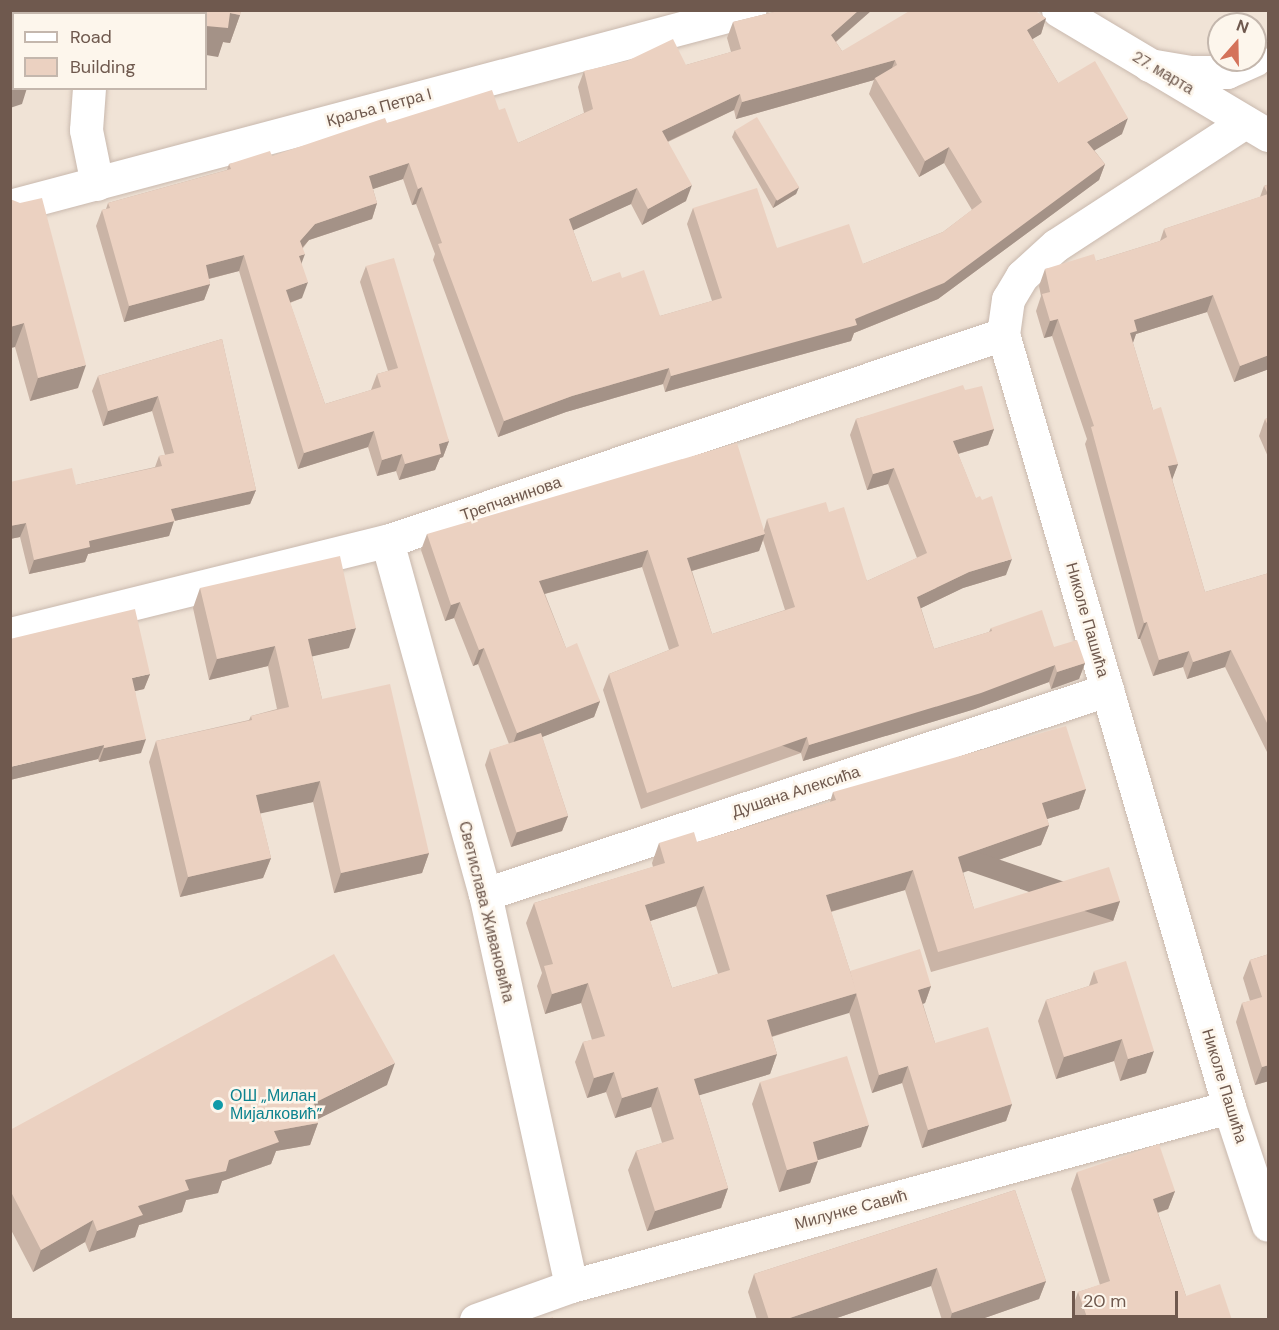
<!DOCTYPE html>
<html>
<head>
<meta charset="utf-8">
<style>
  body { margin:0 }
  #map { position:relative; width:1279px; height:1330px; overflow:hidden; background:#f9f2e6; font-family:"DM Sans",sans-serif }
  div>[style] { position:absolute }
  .residential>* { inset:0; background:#f0e3d6 }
  .roads { filter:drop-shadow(0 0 2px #c9b9ae) drop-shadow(0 0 2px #c9b9ae) }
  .street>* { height:33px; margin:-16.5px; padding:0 16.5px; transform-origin:16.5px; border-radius:16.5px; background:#fff }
  .secondary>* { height:33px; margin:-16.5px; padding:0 16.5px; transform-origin:16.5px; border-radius:16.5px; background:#fff }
  .wall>* { inset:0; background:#cab4a6; transform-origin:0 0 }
  .shaded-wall>* { inset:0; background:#a49287; transform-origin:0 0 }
  .building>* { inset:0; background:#ebd1c1; transform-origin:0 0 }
  .dots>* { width:16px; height:16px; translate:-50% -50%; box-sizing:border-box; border:3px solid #fdf6ec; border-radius:50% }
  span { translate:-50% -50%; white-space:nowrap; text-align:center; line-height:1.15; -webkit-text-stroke:5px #fdf6ec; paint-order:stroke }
  .street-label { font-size:16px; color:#6f594e }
  .culture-label { font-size:16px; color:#0d838f }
  .left { translate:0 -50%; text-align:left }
  .frame { position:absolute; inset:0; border:12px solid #6f594e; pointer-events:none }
  .legend { position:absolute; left:12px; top:12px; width:195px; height:78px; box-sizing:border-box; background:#fdf6ec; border:2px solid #c4b7ad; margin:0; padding:8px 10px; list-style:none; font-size:18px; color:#6f594e }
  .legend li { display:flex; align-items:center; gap:12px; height:30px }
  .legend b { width:30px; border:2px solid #c4b7ad }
  .north { position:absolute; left:1207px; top:12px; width:60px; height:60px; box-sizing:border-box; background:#fdf6ec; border:2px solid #c4b7ad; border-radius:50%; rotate:20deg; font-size:16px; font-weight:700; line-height:24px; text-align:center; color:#6f594e }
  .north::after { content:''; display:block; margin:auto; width:21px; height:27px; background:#d4735a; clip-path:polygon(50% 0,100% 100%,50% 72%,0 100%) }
  .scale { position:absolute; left:1072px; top:1291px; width:106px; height:27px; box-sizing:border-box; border:3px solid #6f594e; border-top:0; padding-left:8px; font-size:18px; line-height:21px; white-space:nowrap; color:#6f594e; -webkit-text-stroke:4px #fdf6ec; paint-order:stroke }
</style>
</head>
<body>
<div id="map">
  <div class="residential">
    <div style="clip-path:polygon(evenodd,11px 11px,1268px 11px,1268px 1319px,11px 1319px,11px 11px,14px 14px,206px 14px,206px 88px,14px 88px,14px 14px,11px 11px,1219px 24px,1255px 24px,1255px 60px,1219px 60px,1219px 24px)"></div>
  </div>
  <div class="roads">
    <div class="street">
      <div style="left:1058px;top:10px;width:244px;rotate:30.8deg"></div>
      <div style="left:94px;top:14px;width:4px;rotate:-90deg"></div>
      <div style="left:89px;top:88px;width:42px;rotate:94.1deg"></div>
      <div style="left:86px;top:130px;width:55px;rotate:78.5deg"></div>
      <div style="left:1245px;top:122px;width:225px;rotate:146.9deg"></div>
      <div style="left:1056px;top:245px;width:46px;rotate:137.6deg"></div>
      <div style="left:1022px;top:276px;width:27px;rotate:121deg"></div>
      <div style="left:1008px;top:299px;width:35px;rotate:98deg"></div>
      <div style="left:1003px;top:334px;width:805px;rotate:73.7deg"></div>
      <div style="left:1229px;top:1107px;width:124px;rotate:71.7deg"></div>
      <div style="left:10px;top:206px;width:765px;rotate:-14.85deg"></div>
      <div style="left:387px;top:541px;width:366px;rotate:74.5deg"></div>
      <div style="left:485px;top:894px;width:401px;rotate:77.6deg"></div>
      <div style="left:10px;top:634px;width:388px;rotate:-13.9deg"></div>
      <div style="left:387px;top:541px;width:650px;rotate:-18.57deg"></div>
      <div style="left:485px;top:894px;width:655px;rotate:-18.16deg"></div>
      <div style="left:476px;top:1320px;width:101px;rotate:-19.7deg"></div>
      <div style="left:571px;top:1286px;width:682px;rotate:-15.22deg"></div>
    </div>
    <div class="secondary">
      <div style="left:1149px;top:65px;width:42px;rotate:9.7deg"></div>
      <div style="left:1190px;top:72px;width:37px"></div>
      <div style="left:1227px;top:72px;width:30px;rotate:-24deg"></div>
    </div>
  </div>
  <div class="wall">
    <div style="left:47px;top:10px;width:34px;height:4px"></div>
    <div style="clip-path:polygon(137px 10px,241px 10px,240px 15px,230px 43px,223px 42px,218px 57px,206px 14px,137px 14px)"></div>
    <div style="clip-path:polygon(evenodd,782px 10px,872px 10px,836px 42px,842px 51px,1046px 18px,1041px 34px,1032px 39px,1058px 83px,1122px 134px,1094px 150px,1105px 164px,1099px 180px,938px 299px,854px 333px,851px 341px,665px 392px,663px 384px,566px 412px,498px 437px,433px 260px,435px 254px,416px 204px,412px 205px,403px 179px,373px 189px,377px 203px,372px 219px,309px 240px,303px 248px,301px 264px,302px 298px,290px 303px,325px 404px,371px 390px,377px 374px,388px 371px,360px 282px,366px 266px,449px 441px,443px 457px,440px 458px,435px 470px,399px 480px,396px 471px,377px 476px,368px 447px,298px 469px,239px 271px,209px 279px,210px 284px,204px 300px,124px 322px,96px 226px,102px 210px,106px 209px,108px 203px,227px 170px,229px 164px,272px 156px,387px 123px,499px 110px,518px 143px,584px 113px,578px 87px,584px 71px,686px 65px,731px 52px,727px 38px,733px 22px,782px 10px,874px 80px,869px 94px,919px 177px,944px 163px,972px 210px,943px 232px,863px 264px,777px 248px,693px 208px,687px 224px,712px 301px,660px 316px,622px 278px,592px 282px,573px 230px,631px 204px,642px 225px,686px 201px,668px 142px,734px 110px,736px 119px,874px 80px)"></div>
    <div style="clip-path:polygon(735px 130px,799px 187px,796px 194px,773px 208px,732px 137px)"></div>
    <div style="clip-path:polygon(1269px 184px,1269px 369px,1234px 382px,1207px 312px,1136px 334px,1133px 343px,1153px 410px,1178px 464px,1172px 479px,1205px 592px,1269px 573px,1269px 756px,1225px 667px,1187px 679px,1183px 667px,1153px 676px,1140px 639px,1138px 639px,1085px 444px,1087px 439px,1052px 336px,1044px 338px,1036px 311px,1041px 296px,1039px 286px,1045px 269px,1096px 261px,1160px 241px,1164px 229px,1260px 197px,1264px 186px)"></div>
    <div style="clip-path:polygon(10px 199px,78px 388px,30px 401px,15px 347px,10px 348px)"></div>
    <div style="clip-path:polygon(222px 339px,256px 490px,250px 504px,174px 521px,169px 536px,88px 554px,85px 562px,29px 574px,20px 537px,10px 539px,10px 482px,76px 485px,155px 467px,159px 456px,165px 455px,152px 411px,103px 426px,92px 391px,98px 376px)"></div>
    <div style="clip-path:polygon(evenodd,965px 390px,994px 429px,988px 445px,958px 454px,1006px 575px,963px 588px,921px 608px,934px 649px,989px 632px,991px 628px,1054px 647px,1085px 663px,1079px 679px,1051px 689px,1049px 682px,975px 709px,803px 761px,801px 753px,641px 809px,603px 690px,609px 674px,669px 650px,642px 567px,545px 594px,566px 648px,600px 701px,594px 717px,542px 737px,568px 816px,562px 831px,511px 847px,485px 765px,490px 750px,509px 744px,478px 664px,473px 666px,454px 618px,445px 621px,421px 550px,427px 534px,764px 530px,767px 519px,829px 512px,867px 581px,917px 558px,888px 484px,867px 490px,850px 435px,856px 419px,965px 390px,763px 540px,785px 610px,712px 634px,692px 571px,759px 551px,763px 540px)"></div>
    <div style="clip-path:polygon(1269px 418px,1269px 459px,1259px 436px,1265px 419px)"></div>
    <div style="clip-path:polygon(200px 588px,349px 648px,312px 656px,322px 699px,429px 853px,422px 873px,334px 893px,313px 802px,260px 813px,271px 858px,263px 878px,180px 897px,149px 762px,156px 741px,249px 720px,251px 716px,277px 709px,268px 666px,209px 680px,193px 608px)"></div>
    <div style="clip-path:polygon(150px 674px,144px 689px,135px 691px,141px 753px,99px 762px,98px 759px,10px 780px)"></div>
    <div style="clip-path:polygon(evenodd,1086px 789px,1079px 809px,1047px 819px,1049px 825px,1041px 845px,963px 872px,974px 909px,1120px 901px,1113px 921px,931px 972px,905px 890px,831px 912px,850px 971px,931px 986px,925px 1003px,923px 1004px,935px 1043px,1012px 1104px,1006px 1121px,922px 1148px,902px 1083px,872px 1093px,849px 1012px,772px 1037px,777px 1054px,770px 1074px,699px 1095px,728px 1188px,721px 1208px,647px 1231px,628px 1170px,636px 1151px,662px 1143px,651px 1107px,615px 1118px,606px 1092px,587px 1098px,575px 1062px,583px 1042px,592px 1040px,581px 1003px,545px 1014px,537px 986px,542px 973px,526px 923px,534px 903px,653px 867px,652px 863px,659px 843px,697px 842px,830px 802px,833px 792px,1086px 789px,696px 906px,718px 974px,672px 988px,650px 921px,696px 906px)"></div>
    <div style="clip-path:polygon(1269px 954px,1269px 1081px,1255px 1085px,1236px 1022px,1242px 1003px,1250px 1001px,1243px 978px,1250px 960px)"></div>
    <div style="clip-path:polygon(1094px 971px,1146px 1073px,1120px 1081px,1114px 1061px,1056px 1079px,1038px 1021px,1046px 1000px,1089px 986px)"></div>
    <div style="clip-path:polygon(760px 1082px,861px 1147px,818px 1160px,810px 1183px,779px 1192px,752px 1104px)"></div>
    <div style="clip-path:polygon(387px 1085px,317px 1119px,318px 1123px,310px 1145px,276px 1151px,271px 1164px,222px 1181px,218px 1193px,186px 1200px,182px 1212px,139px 1225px,135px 1237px,89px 1252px,85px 1242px,33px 1272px,10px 1228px,10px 1130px)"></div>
    <div style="clip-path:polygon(1077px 1172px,1175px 1191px,1168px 1209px,1158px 1213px,1186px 1296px,1232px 1320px,1076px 1320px,1072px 1309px,1078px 1292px,1100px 1285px,1071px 1189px)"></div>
    <div style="clip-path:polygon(1015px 1190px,1046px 1281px,1039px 1299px,979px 1320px,942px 1320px,931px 1286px,831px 1320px,757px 1320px,748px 1292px,754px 1274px)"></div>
  </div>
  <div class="shaded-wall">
    <div style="clip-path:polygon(12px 10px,34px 10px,22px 14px,14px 14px,14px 16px,10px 17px)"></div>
    <div style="clip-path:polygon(71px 10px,81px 10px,80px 14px,60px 14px)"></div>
    <div style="clip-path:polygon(859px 10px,872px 10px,825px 51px,831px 35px)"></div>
    <div style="clip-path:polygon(230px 13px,240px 15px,230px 43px,223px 42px,218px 57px,206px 55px,206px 26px)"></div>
    <div style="clip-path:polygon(1046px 18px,1041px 34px,1021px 46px,1027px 30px)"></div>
    <div style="clip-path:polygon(895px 60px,889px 76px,875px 78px,874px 80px,736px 119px,742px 102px)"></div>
    <div style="clip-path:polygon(14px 86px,14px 88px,27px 88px,22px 104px,10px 108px,10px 87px)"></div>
    <div style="clip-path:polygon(740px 94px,734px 110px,656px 147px,662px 131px)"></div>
    <div style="clip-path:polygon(1128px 118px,1122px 134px,1082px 158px,1087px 142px)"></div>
    <div style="clip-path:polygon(949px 147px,944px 163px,919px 177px,925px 161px)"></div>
    <div style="clip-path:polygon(409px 163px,403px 179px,364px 192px,369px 176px)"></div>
    <div style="clip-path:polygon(1105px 164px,1099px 180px,938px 299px,854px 333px,851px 341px,665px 392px,671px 376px,855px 319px)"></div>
    <div style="clip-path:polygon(692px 185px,686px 201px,642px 225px,648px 209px)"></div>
    <div style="clip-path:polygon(422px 187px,416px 204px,412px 205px,418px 189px)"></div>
    <div style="clip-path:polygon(799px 187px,796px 194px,773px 208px,776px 200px)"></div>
    <div style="clip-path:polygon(637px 188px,631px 204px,563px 235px,569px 219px)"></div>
    <div style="clip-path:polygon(377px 203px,372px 219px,309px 240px,294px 257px,300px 241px,315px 224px)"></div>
    <div style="clip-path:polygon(305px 254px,299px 270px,299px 256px)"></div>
    <div style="clip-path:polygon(244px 255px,239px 271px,200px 281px,206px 265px)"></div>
    <div style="clip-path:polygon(308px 282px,302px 298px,280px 306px,286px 290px)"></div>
    <div style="clip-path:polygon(210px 284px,204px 300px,124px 322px,129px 306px)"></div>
    <div style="clip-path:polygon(1213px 295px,1207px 312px,1136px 334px,1131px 348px,1124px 350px,1134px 320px)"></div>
    <div style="clip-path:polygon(1058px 319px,1052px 336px,1044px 338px,1050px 321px)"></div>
    <div style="clip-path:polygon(24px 323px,15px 347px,10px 348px,10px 327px)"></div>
    <div style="clip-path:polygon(1269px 355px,1269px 369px,1234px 382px,1240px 366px)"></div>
    <div style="clip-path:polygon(86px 365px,78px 388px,30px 401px,38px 378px)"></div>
    <div style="clip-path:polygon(669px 368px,663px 384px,566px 412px,498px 437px,504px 421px,572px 396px)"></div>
    <div style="clip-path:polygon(158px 396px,152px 411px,103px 426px,108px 411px)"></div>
    <div style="clip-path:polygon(994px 429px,988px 445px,947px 457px,953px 441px)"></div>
    <div style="clip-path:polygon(374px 431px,368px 447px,298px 469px,304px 453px)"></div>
    <div style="clip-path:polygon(449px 441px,443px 457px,440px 458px,435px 470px,399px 480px,405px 464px,439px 444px)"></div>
    <div style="clip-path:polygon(402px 454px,396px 471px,377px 476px,382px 460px)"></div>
    <div style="clip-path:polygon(1178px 464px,1172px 480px,1168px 466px)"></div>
    <div style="clip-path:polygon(894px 468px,888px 484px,867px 490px,873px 474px)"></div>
    <div style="clip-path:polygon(256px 490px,250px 504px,174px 521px,169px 536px,88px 554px,85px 562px,29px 574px,34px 560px,89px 541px,171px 509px)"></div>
    <div style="clip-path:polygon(26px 523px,20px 537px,10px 539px,10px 526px)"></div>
    <div style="clip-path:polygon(765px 534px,759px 551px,681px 574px,687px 558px)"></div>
    <div style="clip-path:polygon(648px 550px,642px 567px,533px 597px,539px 581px)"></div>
    <div style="clip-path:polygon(1012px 559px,1006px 575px,963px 588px,911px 613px,917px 597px,969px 572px)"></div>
    <div style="clip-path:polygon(460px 602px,454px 618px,445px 621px,451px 605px)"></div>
    <div style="clip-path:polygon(1147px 622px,1140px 639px,1138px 639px,1144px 623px)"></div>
    <div style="clip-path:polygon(356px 628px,349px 648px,301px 659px,308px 639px)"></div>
    <div style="clip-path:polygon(275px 646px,268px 666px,209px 680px,217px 659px)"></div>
    <div style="clip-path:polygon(484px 648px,478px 664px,473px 666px,479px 650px)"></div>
    <div style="clip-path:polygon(1231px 650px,1225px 667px,1187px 679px,1193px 662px)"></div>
    <div style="clip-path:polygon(1189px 651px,1183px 667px,1153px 676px,1159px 660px)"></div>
    <div style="clip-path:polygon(1085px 663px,1079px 679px,1051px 689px,1057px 672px)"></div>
    <div style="clip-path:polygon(1055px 665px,1049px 682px,975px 709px,803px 761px,809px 745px)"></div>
    <div style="clip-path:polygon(150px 674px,144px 689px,127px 693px,132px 678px)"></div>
    <div style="clip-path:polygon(600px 701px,594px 717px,511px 749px,517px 733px)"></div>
    <div style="left:807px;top:737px;width:17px;height:170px;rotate:111deg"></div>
    <div style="clip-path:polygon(146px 739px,141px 753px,99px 762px,104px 748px)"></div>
    <div style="clip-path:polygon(104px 745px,98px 759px,10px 780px,10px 767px)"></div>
    <div style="clip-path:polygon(320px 781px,313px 802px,249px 816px,256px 795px)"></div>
    <div style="clip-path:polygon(1086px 789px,1079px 809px,1034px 823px,1042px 803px)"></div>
    <div style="clip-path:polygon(568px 816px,562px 831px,511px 847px,517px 832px)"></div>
    <div style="clip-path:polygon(1049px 825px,1041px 845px,951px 877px,958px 857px)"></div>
    <div style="clip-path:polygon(429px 853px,422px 873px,334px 893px,341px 873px)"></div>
    <div style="clip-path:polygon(271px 858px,263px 878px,180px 897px,188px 877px)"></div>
    <div style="clip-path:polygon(913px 870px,905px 890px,819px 915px,826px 895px)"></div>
    <div style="clip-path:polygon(704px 886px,696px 906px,638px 925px,645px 905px)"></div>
    <div style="left:1120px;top:901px;width:21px;height:189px;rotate:109deg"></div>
    <div style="clip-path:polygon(588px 983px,581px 1003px,545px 1014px,552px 994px)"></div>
    <div style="clip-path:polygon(931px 986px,925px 1003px,912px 1007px,918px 990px)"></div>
    <div style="clip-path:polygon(857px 993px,849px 1013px,760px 1040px,767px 1020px)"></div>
    <div style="clip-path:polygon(1122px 1039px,1114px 1061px,1056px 1079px,1064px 1057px)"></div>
    <div style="clip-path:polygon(1154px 1051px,1146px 1073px,1120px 1081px,1128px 1059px)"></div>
    <div style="clip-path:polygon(777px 1054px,770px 1074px,687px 1099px,694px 1079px)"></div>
    <div style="clip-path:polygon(395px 1063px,387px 1085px,306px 1125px,314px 1103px)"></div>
    <div style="clip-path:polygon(1269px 1065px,1269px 1081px,1255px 1085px,1262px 1067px)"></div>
    <div style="clip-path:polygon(908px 1066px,902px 1083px,872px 1093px,879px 1075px)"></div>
    <div style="clip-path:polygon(614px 1072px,606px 1092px,587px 1098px,594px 1078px)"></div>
    <div style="clip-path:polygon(658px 1087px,651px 1107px,615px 1118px,622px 1098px)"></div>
    <div style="clip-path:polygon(1012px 1104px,1006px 1121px,922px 1148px,928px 1130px)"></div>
    <div style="clip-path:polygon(318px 1123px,310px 1145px,276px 1151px,271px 1164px,222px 1181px,218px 1193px,186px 1200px,182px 1212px,139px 1225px,135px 1237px,89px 1252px,97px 1231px,138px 1206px,185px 1180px,229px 1160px,274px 1131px)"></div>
    <div style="clip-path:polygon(869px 1125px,861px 1147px,805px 1164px,813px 1142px)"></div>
    <div style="clip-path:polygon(818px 1161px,810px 1183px,779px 1192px,787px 1170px)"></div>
    <div style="clip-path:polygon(728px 1188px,721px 1208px,647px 1231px,655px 1211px)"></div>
    <div style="clip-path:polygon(1175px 1191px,1168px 1209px,1147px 1216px,1153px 1199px)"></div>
    <div style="clip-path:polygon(93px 1220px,85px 1242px,33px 1272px,41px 1250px)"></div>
    <div style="clip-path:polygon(937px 1268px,931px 1286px,831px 1320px,784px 1320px)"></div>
    <div style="clip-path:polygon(1046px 1281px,1039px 1299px,979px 1320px,950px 1320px,952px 1313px)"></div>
  </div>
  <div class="building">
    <div style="clip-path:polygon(56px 10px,71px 10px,60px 14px,56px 14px)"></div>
    <div style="clip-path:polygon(145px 10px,241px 10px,240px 15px,230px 13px,228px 28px,206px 26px,206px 14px,144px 14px)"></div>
    <div style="clip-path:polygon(evenodd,782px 10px,859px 10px,831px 35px,842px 51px,911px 10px,1034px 10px,1046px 18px,1027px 30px,1058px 83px,1095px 61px,1128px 118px,1087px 142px,1105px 164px,944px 283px,855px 319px,857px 325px,671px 376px,669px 368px,572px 396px,504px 421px,438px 244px,442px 243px,422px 187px,418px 189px,409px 163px,369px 176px,377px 203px,315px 224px,300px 241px,305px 254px,299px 256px,308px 282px,286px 290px,325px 404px,381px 387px,377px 374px,398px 368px,366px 266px,394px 258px,449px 441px,439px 444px,441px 454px,405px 464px,402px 454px,382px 460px,374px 431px,304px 453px,244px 255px,206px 265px,210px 284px,129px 306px,102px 210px,110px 208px,108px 203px,231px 169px,229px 164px,270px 151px,272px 156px,385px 118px,387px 123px,492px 90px,499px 110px,505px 108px,518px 143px,593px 109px,584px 71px,627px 61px,673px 39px,686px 65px,741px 49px,733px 22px,782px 10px,895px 60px,897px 65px,875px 78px,925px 161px,949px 147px,982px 202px,943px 232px,863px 264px,849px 224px,777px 248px,757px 188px,693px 208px,722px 298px,660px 316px,644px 270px,622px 278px,620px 272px,592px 282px,569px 219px,637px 188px,648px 209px,692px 185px,662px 131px,740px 94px,742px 102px,895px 60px)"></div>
    <div style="clip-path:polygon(10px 26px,11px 26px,14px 33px,14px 86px,10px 87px)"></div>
    <div style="left:757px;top:117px;width:82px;height:26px;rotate:59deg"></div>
    <div style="clip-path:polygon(1269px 184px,1269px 355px,1240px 366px,1213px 295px,1134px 320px,1137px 331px,1130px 333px,1153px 410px,1161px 407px,1178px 464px,1168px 466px,1205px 592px,1269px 573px,1269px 727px,1231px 650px,1193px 662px,1189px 651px,1159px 660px,1147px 622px,1144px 623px,1091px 427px,1094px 426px,1058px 319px,1050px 321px,1042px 294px,1050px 292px,1045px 269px,1094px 254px,1096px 261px,1160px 241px,1167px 237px,1164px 229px,1268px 194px,1264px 186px)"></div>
    <div style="clip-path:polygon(42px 198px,86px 365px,38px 378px,24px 323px,10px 327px,10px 199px,20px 203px)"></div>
    <div style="clip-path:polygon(222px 339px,256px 490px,171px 509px,175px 521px,89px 541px,90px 547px,34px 560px,26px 523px,10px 526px,10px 482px,72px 468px,76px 485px,162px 466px,159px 456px,174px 453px,158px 396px,108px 411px,98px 376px)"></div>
    <div style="clip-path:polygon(963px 385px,965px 390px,982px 386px,994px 429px,953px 441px,976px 498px,980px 496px,982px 500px,992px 496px,1012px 559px,969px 572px,917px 597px,934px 649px,992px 631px,991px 628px,1042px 610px,1054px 647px,1077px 640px,1085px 663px,1057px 672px,1055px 665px,981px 693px,809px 745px,807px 737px,647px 793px,609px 674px,679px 646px,648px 550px,539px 581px,566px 648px,577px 643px,600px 701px,517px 733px,484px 648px,479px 650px,460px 602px,451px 605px,427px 534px,737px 443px,765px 534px,687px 558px,712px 634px,795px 607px,767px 519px,826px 502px,829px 512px,844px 507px,867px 581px,927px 553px,894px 468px,873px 474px,856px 419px)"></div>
    <div style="clip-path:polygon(1269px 418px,1269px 428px,1265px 419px)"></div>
    <div style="clip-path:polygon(340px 556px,356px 628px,308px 639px,322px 699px,390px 684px,429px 853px,341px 873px,320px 781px,256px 795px,271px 858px,188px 877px,156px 741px,252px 720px,251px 716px,289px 707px,275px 646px,217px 659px,200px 588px)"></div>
    <div style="clip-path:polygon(135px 609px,150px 674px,132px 678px,146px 739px,104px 748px,104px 745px,10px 767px,10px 639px)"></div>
    <div style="clip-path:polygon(evenodd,1066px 726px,1086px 789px,1042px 803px,1049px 825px,958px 857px,974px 909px,1109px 867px,1120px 901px,938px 952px,913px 870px,826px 895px,857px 993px,767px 1020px,777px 1054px,694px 1079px,728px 1188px,655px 1211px,636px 1151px,674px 1139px,658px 1087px,622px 1098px,614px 1072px,594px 1078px,583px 1042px,605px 1036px,588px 983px,552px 994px,544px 966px,553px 964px,534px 903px,665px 863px,659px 843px,694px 832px,697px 842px,836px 800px,833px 792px,1066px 726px,704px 886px,730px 970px,672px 988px,645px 905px,704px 886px)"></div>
    <div style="left:541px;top:733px;width:87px;height:54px;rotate:72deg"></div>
    <div style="clip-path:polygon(920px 949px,931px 986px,918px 990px,935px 1043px,988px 1027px,1012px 1104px,928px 1130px,908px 1066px,879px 1075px,850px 971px)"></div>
    <div style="clip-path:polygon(334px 954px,395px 1063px,314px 1103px,318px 1123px,274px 1131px,279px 1142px,229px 1160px,226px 1171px,185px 1180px,189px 1190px,138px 1206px,143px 1215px,97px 1231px,93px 1220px,41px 1250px,10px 1190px,10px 1130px)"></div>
    <div style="clip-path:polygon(1269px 954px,1269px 1065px,1262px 1067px,1242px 1003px,1262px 997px,1250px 960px)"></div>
    <div style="clip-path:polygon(1126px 961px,1154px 1051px,1128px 1059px,1122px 1039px,1064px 1057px,1046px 1000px,1098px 983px,1094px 971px)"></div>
    <div style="clip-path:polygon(847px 1056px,869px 1125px,813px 1142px,818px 1161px,787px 1170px,760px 1082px)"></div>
    <div style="clip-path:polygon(1159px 1144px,1175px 1191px,1153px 1199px,1186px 1296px,1220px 1284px,1232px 1320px,1088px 1320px,1078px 1292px,1110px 1281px,1077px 1172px)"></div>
    <div style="clip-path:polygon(1015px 1190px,1046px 1281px,952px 1313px,937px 1268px,784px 1320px,769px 1320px,754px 1274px)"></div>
    <div style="clip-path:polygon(553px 1317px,553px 1320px,544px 1320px)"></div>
  </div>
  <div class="dots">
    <div style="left:218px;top:1105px;background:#0f9aa8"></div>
  </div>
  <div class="street-label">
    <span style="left:1163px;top:73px;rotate:31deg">27. марта</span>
    <span style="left:379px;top:108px;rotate:-15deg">Краља Петра I</span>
    <span style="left:511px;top:499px;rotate:-19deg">Трепчанинова</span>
    <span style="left:1087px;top:620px;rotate:74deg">Николе Пашића</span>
    <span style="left:796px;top:792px;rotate:-18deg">Душана Алексића</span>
    <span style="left:486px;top:912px;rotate:76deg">Светислава Живановића</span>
    <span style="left:1224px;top:1086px;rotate:73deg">Николе Пашића</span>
    <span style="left:851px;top:1210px;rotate:-15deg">Милунке Савић</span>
  </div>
  <div class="culture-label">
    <span class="left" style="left:230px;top:1105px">ОШ „Милан<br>Мијалковић”</span>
  </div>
  <div class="frame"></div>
  <ul class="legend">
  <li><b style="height:8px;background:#fff"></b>Road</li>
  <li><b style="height:16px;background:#ebd1c1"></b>Building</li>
  </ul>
  <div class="north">N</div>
  <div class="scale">20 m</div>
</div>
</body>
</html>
